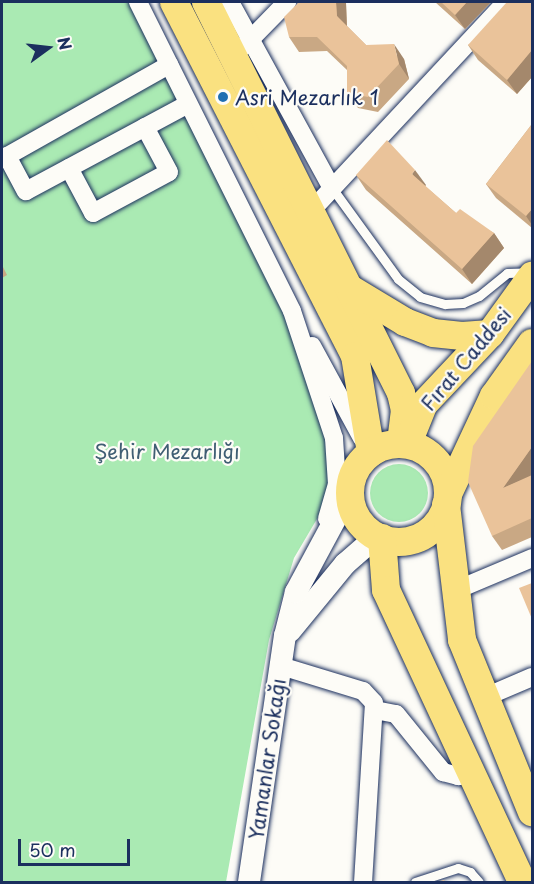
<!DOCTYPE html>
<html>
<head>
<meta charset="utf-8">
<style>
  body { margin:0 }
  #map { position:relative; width:534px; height:884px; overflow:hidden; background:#fdfcf7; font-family:"Playpen Sans",sans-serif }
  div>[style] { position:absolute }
  .green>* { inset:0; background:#aaeab3 }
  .round { border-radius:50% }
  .roads { filter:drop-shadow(0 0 2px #1b2f5e) drop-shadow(0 0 2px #1b2f5e) }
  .service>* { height:9px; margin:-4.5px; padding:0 4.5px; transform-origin:4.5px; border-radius:4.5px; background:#fdfcf7 }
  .minor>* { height:18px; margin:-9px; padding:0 9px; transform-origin:9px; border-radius:9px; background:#fdfcf7 }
  .tertiary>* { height:22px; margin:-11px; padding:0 11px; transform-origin:11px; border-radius:11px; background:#fdfcf7 }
  .primary>* { height:28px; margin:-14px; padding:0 14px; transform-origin:14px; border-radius:14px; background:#fae180 }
  .primary>.ring { margin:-14px; padding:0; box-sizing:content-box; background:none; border:28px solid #fae180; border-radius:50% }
  .wall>* { inset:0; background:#c9a884 }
  .shaded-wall>* { inset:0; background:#a4886c }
  .building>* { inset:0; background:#eac39a }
  .dots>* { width:16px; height:16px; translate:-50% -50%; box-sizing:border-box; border:3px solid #fdfcf7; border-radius:50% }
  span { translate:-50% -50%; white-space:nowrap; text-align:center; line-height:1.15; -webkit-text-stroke:4.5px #fdfcf7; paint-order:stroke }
  .poi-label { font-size:20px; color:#1b2f5e }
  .left { translate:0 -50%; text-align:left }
  .street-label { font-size:20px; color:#1b2f5e }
  .park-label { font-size:20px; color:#3f5e73 }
  .frame { position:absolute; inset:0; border:3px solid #1b2f5e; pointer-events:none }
  .north { position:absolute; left:18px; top:18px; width:60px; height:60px; -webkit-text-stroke:4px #fdfcf7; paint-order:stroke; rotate:75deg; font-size:16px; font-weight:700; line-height:24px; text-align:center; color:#1b2f5e }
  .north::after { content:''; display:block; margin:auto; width:21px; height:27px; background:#1b2f5e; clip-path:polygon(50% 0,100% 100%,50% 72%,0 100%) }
  .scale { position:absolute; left:18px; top:839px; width:112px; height:27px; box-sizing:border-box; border:3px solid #1b2f5e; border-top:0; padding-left:8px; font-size:18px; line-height:21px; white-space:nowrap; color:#1b2f5e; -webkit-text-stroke:4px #fdfcf7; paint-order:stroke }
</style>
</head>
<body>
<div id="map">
  <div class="green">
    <div style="clip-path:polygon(2px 2px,137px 2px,237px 206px,337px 437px,324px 507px,294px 558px,269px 640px,226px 882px,2px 882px)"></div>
    <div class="round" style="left:370px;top:464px;width:58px;height:58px"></div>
  </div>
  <div class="roads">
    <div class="service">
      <div style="left:332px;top:188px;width:112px;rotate:54deg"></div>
      <div style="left:398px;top:279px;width:28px;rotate:39deg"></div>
      <div style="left:420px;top:297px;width:26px;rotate:16deg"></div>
      <div style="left:445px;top:304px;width:18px;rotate:-3deg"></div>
      <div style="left:463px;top:303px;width:17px;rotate:-24deg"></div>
      <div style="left:479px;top:296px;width:36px;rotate:-39deg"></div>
      <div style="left:507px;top:273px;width:23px;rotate:-2deg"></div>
      <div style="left:415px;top:882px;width:45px;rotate:-18deg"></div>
      <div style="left:458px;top:868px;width:13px;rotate:18deg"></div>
      <div style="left:470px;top:872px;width:13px;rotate:48deg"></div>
    </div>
    <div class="minor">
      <div style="left:138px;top:2px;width:345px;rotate:63.5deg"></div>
      <div style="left:292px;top:311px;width:134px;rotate:71.7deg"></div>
      <div style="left:334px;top:438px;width:46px;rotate:86.3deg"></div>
      <div style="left:337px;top:484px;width:36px;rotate:106deg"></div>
      <div style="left:230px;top:2px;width:212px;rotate:61.3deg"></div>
      <div style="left:244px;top:46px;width:62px;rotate:-45.7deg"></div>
      <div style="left:7px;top:156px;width:40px;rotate:62deg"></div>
      <div style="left:26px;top:191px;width:184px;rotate:-28.2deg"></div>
      <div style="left:2px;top:159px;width:192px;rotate:-29.4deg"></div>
      <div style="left:69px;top:168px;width:51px;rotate:61.9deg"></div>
      <div style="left:93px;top:213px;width:86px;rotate:-28.3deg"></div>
      <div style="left:169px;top:172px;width:51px;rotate:-118.1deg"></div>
      <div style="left:311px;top:211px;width:286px;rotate:-47deg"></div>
      <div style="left:312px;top:346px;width:105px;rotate:61.5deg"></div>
      <div style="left:454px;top:591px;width:85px;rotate:-22.9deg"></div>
      <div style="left:281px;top:666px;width:86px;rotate:17deg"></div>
      <div style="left:363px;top:691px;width:16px;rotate:47deg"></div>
      <div style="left:374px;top:703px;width:179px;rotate:93.5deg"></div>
      <div style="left:483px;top:698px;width:53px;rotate:-23.2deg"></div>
      <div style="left:375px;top:710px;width:21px;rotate:11deg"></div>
      <div style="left:396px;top:714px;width:75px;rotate:51deg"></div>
      <div style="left:443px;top:772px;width:16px;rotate:15deg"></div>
      <div style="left:458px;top:776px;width:13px;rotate:-13deg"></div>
    </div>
    <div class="tertiary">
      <div style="left:290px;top:631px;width:87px;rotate:-50.6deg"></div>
      <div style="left:345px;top:564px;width:43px;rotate:-41.2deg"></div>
      <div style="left:249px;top:882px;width:249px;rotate:-81.7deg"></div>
      <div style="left:285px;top:636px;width:45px;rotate:-76deg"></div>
      <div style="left:296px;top:592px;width:116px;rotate:-61.7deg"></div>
    </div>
    <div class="primary">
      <div style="left:174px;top:2px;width:398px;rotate:62.9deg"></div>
      <div style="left:355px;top:356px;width:98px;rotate:80.6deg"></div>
      <div style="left:206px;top:2px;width:437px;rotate:63.5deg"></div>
      <div style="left:401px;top:393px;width:17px;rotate:77deg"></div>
      <div style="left:405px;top:410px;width:34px;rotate:97deg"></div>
      <div style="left:352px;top:290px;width:62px;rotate:31.1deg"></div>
      <div style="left:405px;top:322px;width:30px;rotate:21deg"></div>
      <div style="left:433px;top:333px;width:29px;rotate:6deg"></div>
      <div style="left:462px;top:336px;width:28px;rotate:-4deg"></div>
      <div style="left:410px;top:438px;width:35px;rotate:-68deg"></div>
      <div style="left:423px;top:405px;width:98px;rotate:-46.7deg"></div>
      <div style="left:490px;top:334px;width:72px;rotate:-54.1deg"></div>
      <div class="ring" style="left:350px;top:444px;width:70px;height:70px"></div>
      <div style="left:448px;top:494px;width:108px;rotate:-64.9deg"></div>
      <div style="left:494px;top:396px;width:65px;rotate:-54.4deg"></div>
      <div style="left:446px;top:505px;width:136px;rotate:83.2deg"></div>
      <div style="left:462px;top:640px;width:186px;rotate:67.9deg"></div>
      <div style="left:382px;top:538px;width:52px;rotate:85.6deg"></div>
      <div style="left:386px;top:590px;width:322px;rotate:65deg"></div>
    </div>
  </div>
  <div class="wall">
    <div style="clip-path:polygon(299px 2px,345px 2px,346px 3px,347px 26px,366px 45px,404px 59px,409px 79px,378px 112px,358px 108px,347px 93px,347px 70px,327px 51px,299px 52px,289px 37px)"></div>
    <div style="clip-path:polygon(435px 2px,491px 2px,465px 29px)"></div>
    <div style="clip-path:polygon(532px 2px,532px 77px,517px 94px,478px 60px,468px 45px)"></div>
    <div style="clip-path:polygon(532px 124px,532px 228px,496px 198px,486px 184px)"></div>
    <div style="clip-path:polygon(356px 175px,426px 185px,425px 186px,456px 213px,494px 233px,504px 248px,472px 284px,366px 190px)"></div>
    <div style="clip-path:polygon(2px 265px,7px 275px,2px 278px)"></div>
    <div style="clip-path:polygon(532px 361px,532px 537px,502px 550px,492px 536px)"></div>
  </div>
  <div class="shaded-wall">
    <div style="clip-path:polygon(336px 2px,345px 2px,346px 3px,347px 31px,337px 16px)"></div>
    <div style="clip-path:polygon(467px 2px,491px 2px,465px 29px,455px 15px)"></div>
    <div style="clip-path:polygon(394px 44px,404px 59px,409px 79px,399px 64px)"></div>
    <div style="clip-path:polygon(532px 50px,532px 77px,517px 94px,507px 80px)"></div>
    <div style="clip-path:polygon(415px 170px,426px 185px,422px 189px,412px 174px)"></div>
    <div style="clip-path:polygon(532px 209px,532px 225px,526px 216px)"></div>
    <div style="clip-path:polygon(494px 233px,504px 248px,472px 284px,462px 269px)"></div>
    <div style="clip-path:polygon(532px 447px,532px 476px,503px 488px)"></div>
  </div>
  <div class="building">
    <div style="clip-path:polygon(299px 2px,336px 2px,337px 16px,366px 45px,394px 44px,399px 64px,368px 97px,347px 93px,347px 66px,317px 37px,289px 37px,284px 17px)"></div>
    <div style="clip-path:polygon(441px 2px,467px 2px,455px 15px)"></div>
    <div style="clip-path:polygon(507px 2px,532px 2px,532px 50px,507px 80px,468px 45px)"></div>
    <div style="clip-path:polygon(532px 124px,532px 209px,526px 216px,486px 184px)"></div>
    <div style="clip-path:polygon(387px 140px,415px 170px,412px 174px,456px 213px,460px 209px,494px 233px,462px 269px,356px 175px)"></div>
    <div style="clip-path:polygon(532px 361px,532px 447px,503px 488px,532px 475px,532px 518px,492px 536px,468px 482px,473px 446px)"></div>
    <div style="clip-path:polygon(532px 583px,532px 619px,519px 588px)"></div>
    <div style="clip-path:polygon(444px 880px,446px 882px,436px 882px)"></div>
  </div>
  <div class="dots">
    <div style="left:223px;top:97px;background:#1f6fb2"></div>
  </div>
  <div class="poi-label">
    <span class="left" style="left:235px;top:97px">Asri Mezarlık 1</span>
  </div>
  <div class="street-label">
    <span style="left:466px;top:359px;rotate:-50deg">Fırat Caddesi</span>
    <span style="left:267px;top:759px;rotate:-82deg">Yamanlar Sokağı</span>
  </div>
  <div class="park-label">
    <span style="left:167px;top:451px">Şehir Mezarlığı</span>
  </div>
  <div class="frame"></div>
  <div class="north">N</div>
  <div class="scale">50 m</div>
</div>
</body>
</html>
